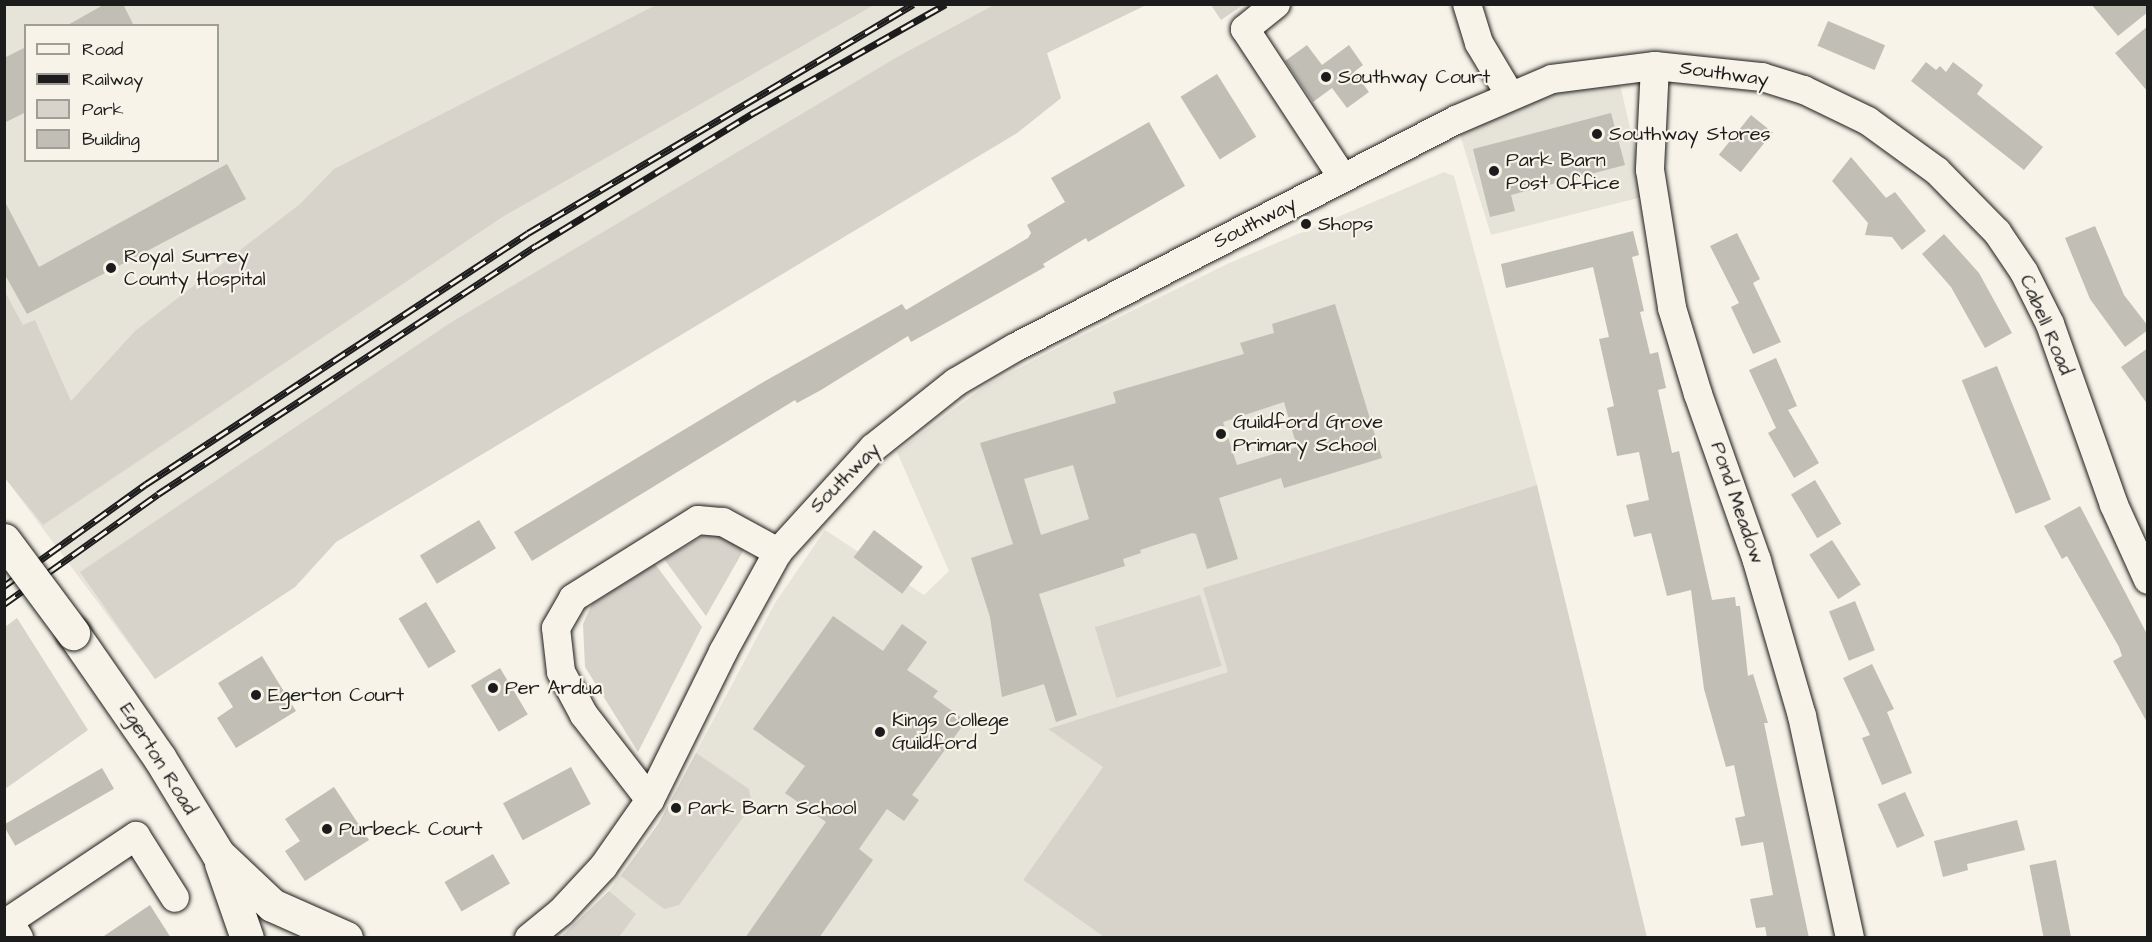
<!DOCTYPE html>
<html>
<head>
<meta charset="utf-8">
<style>
  body { margin:0 }
  #map { position:relative; width:2152px; height:942px; overflow:hidden; background:#f7f3e8; font-family:"Architects Daughter",sans-serif }
  div>[style] { position:absolute }
  .built>* { inset:0; background:#e6e3d9 }
  .green>* { inset:0; background:#d7d3cb; transform-origin:0 0 }
  .building>* { inset:0; background:#c0beb5; transform-origin:0 0 }
  .roads { filter:drop-shadow(0 0 2px #1c1c1c) drop-shadow(0 0 2px #1c1c1c) }
  .minor>* { height:28px; margin:-14px; padding:0 14px; transform-origin:14px; border-radius:14px; background:#f7f3e8 }
  .tertiary>* { height:33px; margin:-16.5px; padding:0 16.5px; transform-origin:16.5px; border-radius:16.5px; background:#f7f3e8 }
  .rail>* { height:7px; margin-top:-3.5px; transform-origin:0; background:repeating-linear-gradient(90deg,#f7f3e8 0 14px,#1c1c1c 0 28px); box-sizing:border-box; border-block:2px solid #1c1c1c }
  .bridges { filter:drop-shadow(0 0 2px #1c1c1c) drop-shadow(0 0 2px #1c1c1c) }
  .tertiary-bridge>* { height:33px; margin:-16.5px; padding:0 16.5px; transform-origin:16.5px; border-radius:16.5px; background:#f7f3e8 }
  .dots>* { width:16px; height:16px; translate:-50% -50%; box-sizing:border-box; border:3px solid #f7f3e8; border-radius:50% }
  span { translate:-50% -50%; white-space:nowrap; text-align:center; line-height:1.15; -webkit-text-stroke:4.5px #f7f3e8; paint-order:stroke }
  .street-label { font-size:20px; color:#1c1c1c }
  .poi-label { font-size:20px; color:#1c1c1c }
  .left { translate:0 -50%; text-align:left }
  .frame { position:absolute; inset:0; border:6px solid #1c1c1c; pointer-events:none }
  .legend { position:absolute; left:24px; top:24px; width:195px; height:138px; box-sizing:border-box; background:#f7f3e8; border:2px solid #9f9d96; margin:0; padding:8px 10px; list-style:none; font-size:18px; color:#1c1c1c }
  .legend li { display:flex; align-items:center; gap:12px; height:30px }
  .legend b { width:30px; border:2px solid #9f9d96 }
</style>
</head>
<body>
<div id="map">
  <div class="built">
    <div style="clip-path:polygon(evenodd,5px 5px,1146px 5px,1047px 53px,1061px 98px,1017px 133px,336px 542px,295px 587px,155px 679px,5px 478px,5px 5px,26px 26px,218px 26px,218px 160px,26px 160px,26px 26px)"></div>
    <div style="clip-path:polygon(1618px 76px,1646px 196px,1491px 235px,1460px 135px,1549px 88px)"></div>
    <div style="clip-path:polygon(1444px 172px,1454px 176px,1537px 485px,1204px 588px,1229px 672px,1049px 729px,1103px 767px,1023px 880px,1104px 937px,561px 938px,609px 891px,659px 823px,775px 603px,825px 530px,924px 595px,949px 571px,897px 452px,985px 386px,1071px 341px,1227px 264px)"></div>
  </div>
  <div class="green">
    <div style="clip-path:polygon(656px 5px,874px 5px,504px 216px,43px 525px,5px 478px,5px 292px,23px 325px,35px 320px,71px 401px,135px 331px,300px 204px,334px 169px)"></div>
    <div style="clip-path:polygon(994px 5px,1146px 5px,1047px 53px,1061px 98px,1017px 133px,336px 542px,295px 587px,155px 679px,80px 572px,450px 323px,899px 56px)"></div>
    <div style="clip-path:polygon(1211px 5px,1243px 5px,1221px 20px)"></div>
    <div style="clip-path:polygon(1537px 485px,1647px 937px,1104px 937px,1023px 880px,1103px 767px,1048px 729px,1228px 672px,1203px 588px)"></div>
    <div style="clip-path:polygon(721px 533px,746px 546px,706px 616px,664px 559px,705px 535px)"></div>
    <div style="clip-path:polygon(655px 564px,702px 627px,638px 752px,585px 667px,583px 624px,592px 604px)"></div>
    <div style="left:1200px;top:595px;width:74px;height:110px;rotate:73deg"></div>
    <div style="clip-path:polygon(17px 618px,88px 730px,5px 789px,5px 627px)"></div>
    <div style="clip-path:polygon(696px 753px,749px 789px,752px 805px,679px 905px,664px 909px,621px 876px,659px 823px)"></div>
    <div style="clip-path:polygon(609px 891px,636px 914px,619px 937px,561px 937px)"></div>
  </div>
  <div class="building">
    <div style="clip-path:polygon(105px 4px,123px 4px,134px 26px,66px 26px)"></div>
    <div style="clip-path:polygon(2091px 4px,2148px 4px,2148px 12px,2118px 36px)"></div>
    <div style="left:1828px;top:21px;width:62px;height:27px;rotate:23deg"></div>
    <div style="clip-path:polygon(2148px 26px,2148px 92px,2115px 53px)"></div>
    <div style="clip-path:polygon(1307px 45px,1322px 65px,1349px 45px,1363px 65px,1354px 72px,1369px 92px,1347px 108px,1332px 88px,1313px 102px,1285px 61px)"></div>
    <div style="clip-path:polygon(26px 47px,26px 112px,4px 123px,4px 58px)"></div>
    <div style="clip-path:polygon(1926px 62px,1936px 70px,1940px 66px,1946px 72px,1953px 62px,1983px 85px,1977px 94px,2043px 147px,2024px 170px,1911px 81px)"></div>
    <div style="left:1217px;top:74px;width:74px;height:43px;rotate:58deg"></div>
    <div style="clip-path:polygon(1611px 113px,1625px 165px,1511px 195px,1515px 211px,1490px 217px,1473px 149px)"></div>
    <div style="left:1751px;top:115px;width:28px;height:51px;rotate:39deg"></div>
    <div style="clip-path:polygon(1149px 122px,1185px 186px,1088px 242px,1086px 238px,1043px 264px,1045px 267px,931px 331px,911px 342px,908px 336px,821px 390px,797px 403px,795px 400px,532px 561px,514px 532px,760px 384px,902px 304px,906px 310px,1028px 238px,1031px 233px,1027px 225px,1065px 202px,1051px 178px)"></div>
    <div style="clip-path:polygon(1851px 157px,1886px 198px,1895px 192px,1926px 231px,1902px 250px,1892px 237px,1865px 235px,1868px 223px,1832px 181px)"></div>
    <div style="clip-path:polygon(227px 164px,246px 199px,27px 314px,4px 273px,4px 200px,39px 267px)"></div>
    <div style="clip-path:polygon(2095px 226px,2124px 295px,2148px 326px,2148px 330px,2125px 347px,2090px 299px,2065px 238px)"></div>
    <div style="clip-path:polygon(1633px 231px,1639px 255px,1632px 257px,1644px 311px,1640px 312px,1650px 354px,1658px 352px,1666px 388px,1658px 390px,1672px 453px,1679px 451px,1712px 600px,1735px 597px,1736px 606px,1740px 606px,1748px 676px,1753px 674px,1768px 723px,1764px 723px,1809px 938px,1767px 938px,1765px 927px,1756px 928px,1750px 899px,1773px 895px,1763px 842px,1741px 846px,1735px 818px,1745px 816px,1734px 765px,1726px 767px,1704px 689px,1691px 590px,1667px 596px,1651px 533px,1634px 537px,1626px 505px,1649px 500px,1639px 452px,1617px 456px,1607px 408px,1614px 406px,1599px 339px,1609px 337px,1593px 267px,1506px 288px,1501px 264px)"></div>
    <div style="clip-path:polygon(1737px 233px,1760px 279px,1753px 283px,1781px 342px,1753px 354px,1731px 307px,1739px 303px,1710px 246px)"></div>
    <div style="clip-path:polygon(1944px 234px,1979px 273px,2012px 333px,1985px 348px,1951px 287px,1922px 254px)"></div>
    <div style="clip-path:polygon(evenodd,1335px 304px,1382px 458px,1284px 488px,1281px 478px,1219px 498px,1238px 559px,1207px 569px,1196px 534px,1192px 533px,1140px 550px,1141px 553px,1123px 559px,1125px 566px,1039px 594px,1077px 715px,1056px 722px,1044px 684px,1002px 697px,990px 617px,971px 558px,1013px 544px,980px 443px,1116px 403px,1113px 392px,1244px 354px,1240px 343px,1274px 333px,1272px 324px,1335px 304px,1284px 402px,1297px 447px,1237px 465px,1223px 422px,1284px 402px,1335px 304px,1073px 465px,1089px 519px,1041px 535px,1024px 479px,1073px 465px)"></div>
    <div style="clip-path:polygon(2148px 348px,2148px 405px,2121px 367px)"></div>
    <div style="clip-path:polygon(1776px 358px,1797px 406px,1788px 410px,1819px 463px,1794px 478px,1768px 433px,1776px 428px,1749px 370px)"></div>
    <div style="left:1997px;top:366px;width:144px;height:38px;rotate:68deg"></div>
    <div style="left:1815px;top:480px;width:51px;height:28px;rotate:59deg"></div>
    <div style="clip-path:polygon(2080px 506px,2148px 636px,2148px 724px,2113px 661px,2122px 656px,2119px 647px,2067px 556px,2062px 559px,2044px 526px)"></div>
    <div style="left:479px;top:520px;width:33px;height:69px;rotate:59deg"></div>
    <div style="left:874px;top:530px;width:61px;height:34px;rotate:37deg"></div>
    <div style="left:1832px;top:540px;width:53px;height:27px;rotate:57deg"></div>
    <div style="left:1855px;top:601px;width:53px;height:28px;rotate:68deg"></div>
    <div style="left:426px;top:602px;width:58px;height:32px;rotate:59deg"></div>
    <div style="clip-path:polygon(833px 616px,883px 651px,902px 624px,927px 642px,907px 670px,938px 691px,933px 697px,966px 721px,912px 795px,919px 800px,904px 821px,887px 809px,859px 849px,873px 860px,819px 938px,745px 938px,826px 822px,785px 793px,805px 766px,753px 729px)"></div>
    <div style="clip-path:polygon(262px 656px,296px 711px,236px 748px,217px 718px,233px 707px,218px 683px)"></div>
    <div style="clip-path:polygon(1872px 664px,1894px 709px,1887px 712px,1912px 773px,1882px 785px,1862px 738px,1870px 735px,1843px 678px)"></div>
    <div style="left:500px;top:668px;width:54px;height:34px;rotate:59deg"></div>
    <div style="left:571px;top:767px;width:42px;height:77px;rotate:62deg"></div>
    <div style="left:102px;top:768px;width:24px;height:114px;rotate:60deg"></div>
    <div style="clip-path:polygon(334px 787px,369px 840px,305px 881px,285px 851px,300px 841px,285px 819px)"></div>
    <div style="left:1905px;top:792px;width:48px;height:30px;rotate:66deg"></div>
    <div style="clip-path:polygon(2017px 820px,2025px 850px,1967px 864px,1968px 870px,1943px 877px,1934px 841px)"></div>
    <div style="left:493px;top:854px;width:34px;height:56px;rotate:60deg"></div>
    <div style="left:2056px;top:860px;width:79px;height:27px;rotate:79deg"></div>
    <div style="clip-path:polygon(150px 905px,171px 938px,101px 938px)"></div>
  </div>
  <div class="roads">
    <div class="minor">
      <div style="left:1276px;top:4px;width:40px;rotate:141deg"></div>
      <div style="left:1245px;top:29px;width:178px;rotate:56.7deg"></div>
      <div style="left:1467px;top:4px;width:41px;rotate:72.9deg"></div>
      <div style="left:1479px;top:43px;width:61px;rotate:59.2deg"></div>
      <div style="left:1655px;top:66px;width:104px;rotate:92.8deg"></div>
      <div style="left:1650px;top:170px;width:140px;rotate:80.9deg"></div>
      <div style="left:1672px;top:308px;width:90px;rotate:73.2deg"></div>
      <div style="left:1698px;top:394px;width:177px;rotate:70.5deg"></div>
      <div style="left:1757px;top:561px;width:161px;rotate:73.8deg"></div>
      <div style="left:1802px;top:716px;width:227px;rotate:77.8deg"></div>
      <div style="left:650px;top:800px;width:108px;rotate:-127.8deg"></div>
      <div style="left:584px;top:715px;width:49px;rotate:-118.1deg"></div>
      <div style="left:561px;top:672px;width:44px;rotate:-96.5deg"></div>
      <div style="left:556px;top:628px;width:34px;rotate:-60deg"></div>
      <div style="left:573px;top:598px;width:147px;rotate:-32deg"></div>
      <div style="left:698px;top:520px;width:25px;rotate:5deg"></div>
      <div style="left:723px;top:522px;width:63px;rotate:28.6deg"></div>
      <div style="left:19px;top:938px;width:20px;rotate:-120deg"></div>
      <div style="left:9px;top:921px;width:153px;rotate:-33.8deg"></div>
      <div style="left:136px;top:836px;width:73px;rotate:57.8deg"></div>
      <div style="left:529px;top:938px;width:41px;rotate:-39.1deg"></div>
      <div style="left:561px;top:912px;width:62px;rotate:-47deg"></div>
      <div style="left:603px;top:867px;width:82px;rotate:-55deg"></div>
      <div style="left:650px;top:800px;width:165px;rotate:-63.7deg"></div>
      <div style="left:723px;top:652px;width:114px;rotate:-61.2deg"></div>
      <div style="left:778px;top:552px;width:141px;rotate:-47.6deg"></div>
      <div style="left:873px;top:448px;width:106px;rotate:-38.5deg"></div>
      <div style="left:956px;top:382px;width:69px;rotate:-30.3deg"></div>
      <div style="left:1016px;top:347px;width:495px;rotate:-27.3deg"></div>
      <div style="left:1456px;top:120px;width:104px;rotate:-23.1deg"></div>
      <div style="left:1552px;top:79px;width:104px;rotate:-7.2deg"></div>
      <div style="left:1655px;top:66px;width:108px;rotate:5.9deg"></div>
      <div style="left:1762px;top:77px;width:44px;rotate:17.2deg"></div>
      <div style="left:1804px;top:90px;width:71px;rotate:25.8deg"></div>
      <div style="left:1868px;top:121px;width:85px;rotate:35.9deg"></div>
      <div style="left:1937px;top:171px;width:86px;rotate:45.5deg"></div>
      <div style="left:1997px;top:232px;width:48px;rotate:56deg"></div>
      <div style="left:2024px;top:272px;width:58px;rotate:63.4deg"></div>
      <div style="left:2050px;top:324px;width:192px;rotate:70.5deg"></div>
      <div style="left:2114px;top:505px;width:82px;rotate:65.6deg"></div>
    </div>
    <div class="tertiary">
      <div style="left:73px;top:633px;width:151px;rotate:55.3deg"></div>
      <div style="left:159px;top:757px;width:114px;rotate:58.7deg"></div>
      <div style="left:218px;top:854px;width:74px;rotate:43.4deg"></div>
      <div style="left:272px;top:905px;width:81px;rotate:24deg"></div>
      <div style="left:221px;top:863px;width:79px;rotate:70.9deg"></div>
    </div>
  </div>
  <div class="rail">
    <div style="left:4px;top:586px;width:175px;rotate:-35.7deg"></div>
    <div style="left:146px;top:484px;width:457px;rotate:-33.3deg"></div>
    <div style="left:528px;top:233px;width:448px;rotate:-30.7deg"></div>
    <div style="left:4px;top:604px;width:189px;rotate:-35.5deg"></div>
    <div style="left:158px;top:494px;width:452px;rotate:-33.3deg"></div>
    <div style="left:536px;top:246px;width:257px;rotate:-31.5deg"></div>
    <div style="left:755px;top:112px;width:219px;rotate:-29.5deg"></div>
  </div>
  <div class="bridges">
    <div class="tertiary-bridge">
      <div style="left:4px;top:540px;width:116px;rotate:53.4deg"></div>
    </div>
  </div>
  <div class="dots">
    <div style="left:1326px;top:77px;background:#1c1c1c"></div>
    <div style="left:1597px;top:134px;background:#1c1c1c"></div>
    <div style="left:1494px;top:171px;background:#1c1c1c"></div>
    <div style="left:1306px;top:224px;background:#1c1c1c"></div>
    <div style="left:111px;top:268px;background:#1c1c1c"></div>
    <div style="left:1221px;top:434px;background:#1c1c1c"></div>
    <div style="left:493px;top:688px;background:#1c1c1c"></div>
    <div style="left:256px;top:695px;background:#1c1c1c"></div>
    <div style="left:880px;top:732px;background:#1c1c1c"></div>
    <div style="left:676px;top:808px;background:#1c1c1c"></div>
    <div style="left:327px;top:829px;background:#1c1c1c"></div>
  </div>
  <div class="street-label">
    <span style="left:1724px;top:74px;rotate:8deg">Southway</span>
    <span style="left:1255px;top:223px;rotate:-27deg">Southway</span>
    <span style="left:2046px;top:325px;rotate:67deg">Cabell Road</span>
    <span style="left:845px;top:478px;rotate:-45deg">Southway</span>
    <span style="left:1737px;top:503px;rotate:71deg">Pond Meadow</span>
    <span style="left:158px;top:759px;rotate:58deg">Egerton Road</span>
  </div>
  <div class="poi-label">
    <span class="left" style="left:1338px;top:77px">Southway Court</span>
    <span class="left" style="left:1609px;top:134px">Southway Stores</span>
    <span class="left" style="left:1506px;top:172px">Park Barn<br>Post Office</span>
    <span class="left" style="left:1318px;top:224px">Shops</span>
    <span class="left" style="left:124px;top:268px">Royal Surrey<br>County Hospital</span>
    <span class="left" style="left:1233px;top:434px">Guildford Grove<br>Primary School</span>
    <span class="left" style="left:505px;top:688px">Per Ardua</span>
    <span class="left" style="left:268px;top:695px">Egerton Court</span>
    <span class="left" style="left:892px;top:732px">Kings College<br>Guildford</span>
    <span class="left" style="left:688px;top:808px">Park Barn School</span>
    <span class="left" style="left:339px;top:829px">Purbeck Court</span>
  </div>
  <div class="frame"></div>
  <ul class="legend">
  <li><b style="height:8px;background:#f7f3e8"></b>Road</li>
  <li><b style="height:8px;background:#1c1c1c"></b>Railway</li>
  <li><b style="height:16px;background:#d7d3cb"></b>Park</li>
  <li><b style="height:16px;background:#c0beb5"></b>Building</li>
  </ul>
</div>
</body>
</html>
